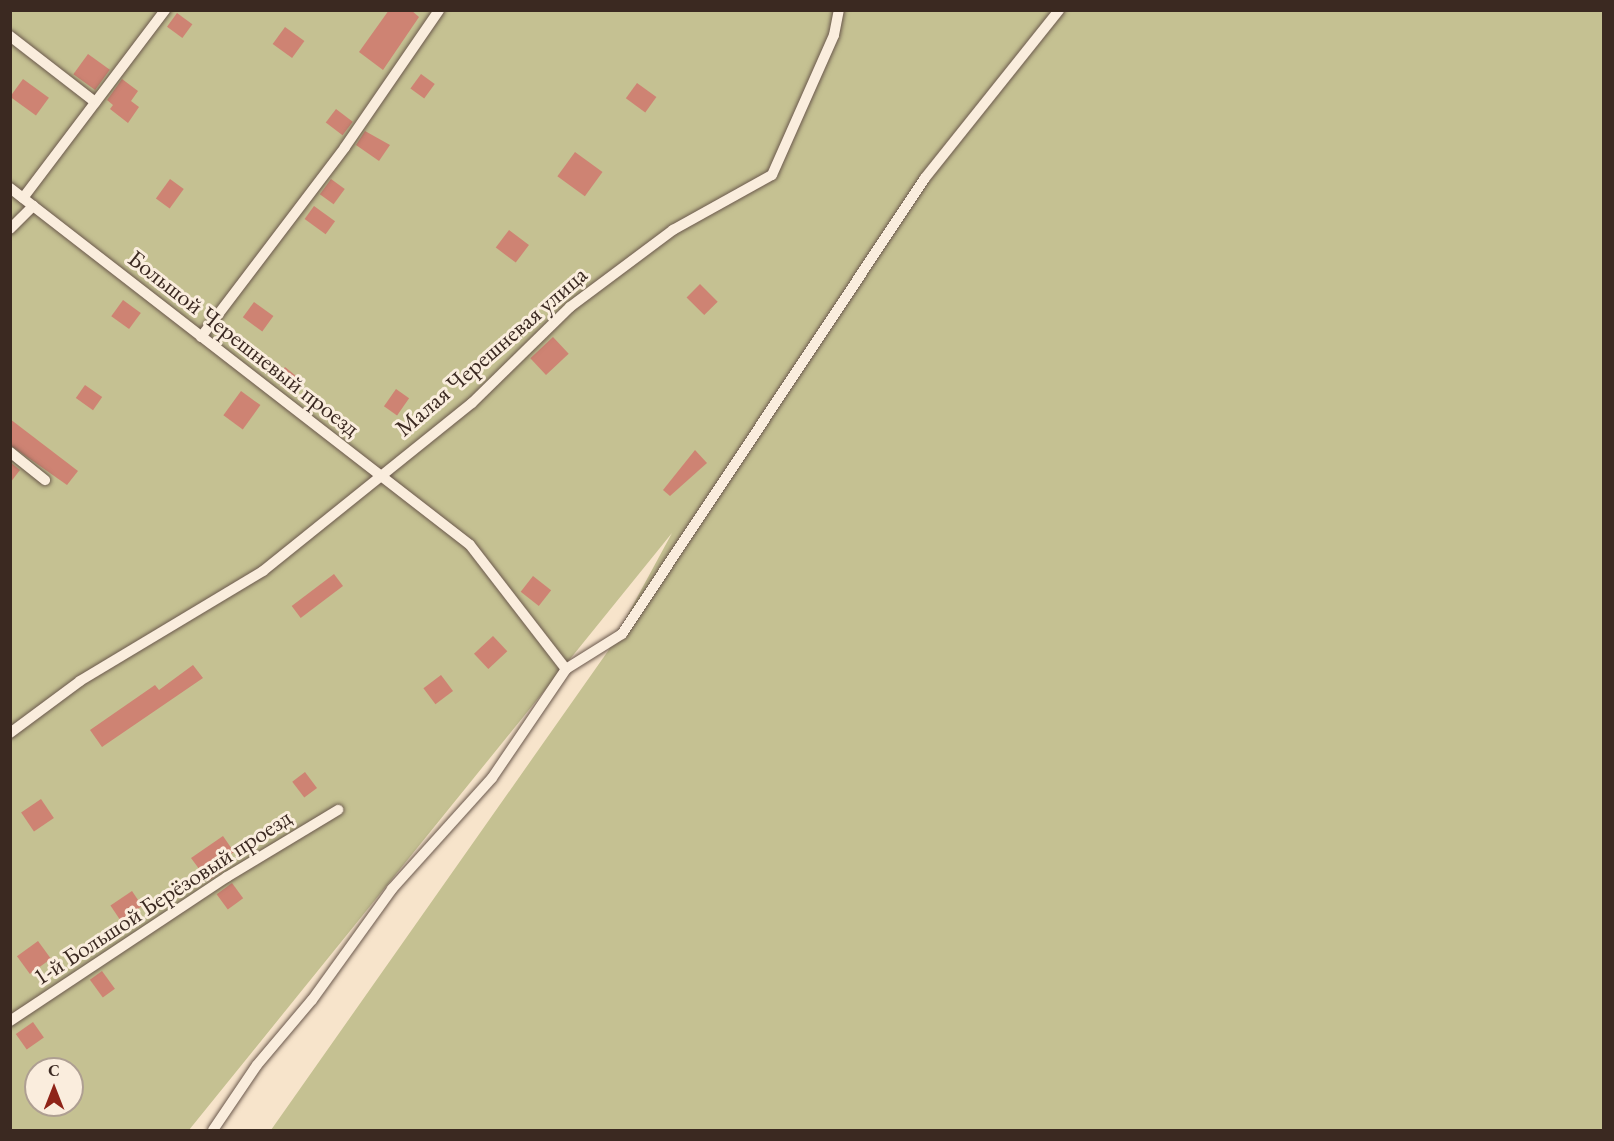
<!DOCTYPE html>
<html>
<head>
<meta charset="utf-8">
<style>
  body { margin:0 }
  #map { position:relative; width:1614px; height:1141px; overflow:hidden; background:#f7e4cb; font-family:"EB Garamond",serif }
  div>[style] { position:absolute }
  .green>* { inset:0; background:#c5c192 }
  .building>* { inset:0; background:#ce8373; transform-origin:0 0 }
  .roads { filter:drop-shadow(0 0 2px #6a584c) drop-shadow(0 0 2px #6a584c) }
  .lane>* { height:10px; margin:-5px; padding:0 5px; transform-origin:5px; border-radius:5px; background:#faeddd }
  span { translate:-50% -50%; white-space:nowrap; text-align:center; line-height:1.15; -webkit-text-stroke:6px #faeddd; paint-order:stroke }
  .street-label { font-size:24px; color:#3b2921 }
  .frame { position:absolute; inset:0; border:12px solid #3b2921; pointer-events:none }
  .north { position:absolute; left:24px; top:1057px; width:60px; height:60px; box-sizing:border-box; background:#faeddd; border:2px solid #ae9f92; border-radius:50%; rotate:0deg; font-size:16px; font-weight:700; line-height:24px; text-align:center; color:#3b2921 }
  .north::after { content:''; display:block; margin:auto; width:21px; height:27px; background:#8f2418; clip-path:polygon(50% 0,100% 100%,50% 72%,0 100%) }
</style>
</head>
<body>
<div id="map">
  <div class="green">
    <div style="clip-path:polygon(evenodd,10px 11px,1603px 11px,1603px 1130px,271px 1130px,608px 651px,672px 533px,189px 1130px,11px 1130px,10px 11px,36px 1069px,72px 1069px,72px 1105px,36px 1105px,36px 1069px)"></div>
  </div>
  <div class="building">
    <div style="clip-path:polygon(389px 10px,411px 10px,419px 17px,383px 70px,359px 52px)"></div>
    <div style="left:177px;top:13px;width:19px;height:17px;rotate:36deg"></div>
    <div style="left:285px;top:27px;width:24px;height:21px;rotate:36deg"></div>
    <div style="left:88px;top:54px;width:27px;height:25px;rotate:36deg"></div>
    <div style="left:421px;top:74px;width:17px;height:18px;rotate:36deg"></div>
    <div style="left:23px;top:79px;width:32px;height:22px;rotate:36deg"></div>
    <div style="clip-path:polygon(122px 79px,138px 91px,131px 101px,139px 107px,128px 123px,110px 109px,113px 105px,107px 100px)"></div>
    <div style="left:637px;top:83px;width:24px;height:19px;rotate:36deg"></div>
    <div style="left:336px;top:109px;width:21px;height:17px;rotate:37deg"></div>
    <div style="clip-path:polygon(365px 131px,390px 145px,379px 161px,356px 145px)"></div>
    <div style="left:575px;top:152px;width:34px;height:30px;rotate:36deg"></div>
    <div style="left:170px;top:179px;width:17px;height:24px;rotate:36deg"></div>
    <div style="left:331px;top:179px;width:17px;height:19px;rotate:36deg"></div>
    <div style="left:314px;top:206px;width:26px;height:16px;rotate:36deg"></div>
    <div style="left:509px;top:230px;width:25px;height:22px;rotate:37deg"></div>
    <div style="left:700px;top:284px;width:25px;height:19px;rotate:45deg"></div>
    <div style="left:123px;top:300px;width:22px;height:20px;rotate:36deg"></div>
    <div style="left:254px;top:302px;width:24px;height:19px;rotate:36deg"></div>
    <div style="left:553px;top:337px;width:23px;height:31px;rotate:47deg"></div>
    <div style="left:285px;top:367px;width:21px;height:17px;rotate:39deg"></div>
    <div style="left:85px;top:385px;width:21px;height:16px;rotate:35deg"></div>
    <div style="left:396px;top:389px;width:16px;height:21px;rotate:35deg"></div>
    <div style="left:241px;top:391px;width:24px;height:30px;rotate:36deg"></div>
    <div style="clip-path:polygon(10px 419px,78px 471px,67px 485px,10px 445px)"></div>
    <div style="clip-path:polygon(695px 450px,707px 463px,670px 496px,663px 490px)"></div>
    <div style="clip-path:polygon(10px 462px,20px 470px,10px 483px)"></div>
    <div style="left:334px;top:574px;width:15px;height:53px;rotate:53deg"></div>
    <div style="left:533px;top:576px;width:23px;height:20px;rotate:38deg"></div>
    <div style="left:493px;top:636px;width:21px;height:26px;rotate:47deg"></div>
    <div style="clip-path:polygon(193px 665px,203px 678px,102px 747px,90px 730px,155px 685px,159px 690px)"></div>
    <div style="left:441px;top:675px;width:20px;height:22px;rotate:53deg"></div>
    <div style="left:305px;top:772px;width:20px;height:16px;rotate:53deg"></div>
    <div style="left:41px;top:799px;width:23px;height:24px;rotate:56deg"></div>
    <div style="clip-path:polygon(223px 836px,234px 852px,218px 863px,223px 871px,208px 881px,191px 858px)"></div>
    <div style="left:232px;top:883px;width:19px;height:19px;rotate:54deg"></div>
    <div style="left:132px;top:891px;width:18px;height:26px;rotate:56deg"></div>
    <div style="left:38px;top:941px;width:22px;height:26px;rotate:54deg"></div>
    <div style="left:102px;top:971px;width:22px;height:15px;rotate:54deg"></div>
    <div style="left:33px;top:1022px;width:19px;height:21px;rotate:55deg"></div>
  </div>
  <div class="roads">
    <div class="lane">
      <div style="left:10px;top:36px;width:108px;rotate:37.8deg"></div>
      <div style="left:10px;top:188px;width:582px;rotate:37.81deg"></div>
      <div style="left:470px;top:545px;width:157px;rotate:52.3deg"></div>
      <div style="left:23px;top:198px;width:236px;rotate:-52.9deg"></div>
      <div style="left:10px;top:229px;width:33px;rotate:-45deg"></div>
      <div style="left:201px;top:337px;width:238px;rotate:-52.8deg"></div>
      <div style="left:345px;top:147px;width:166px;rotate:-55.5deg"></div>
      <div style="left:10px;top:452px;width:45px;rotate:38.7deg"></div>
      <div style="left:10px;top:733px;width:87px;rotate:-36.6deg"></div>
      <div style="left:80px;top:681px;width:214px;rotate:-31deg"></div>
      <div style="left:263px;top:571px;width:268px;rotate:-38.8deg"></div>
      <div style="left:472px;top:403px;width:137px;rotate:-44.4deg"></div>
      <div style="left:570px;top:307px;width:129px;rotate:-36.8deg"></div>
      <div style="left:673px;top:230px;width:113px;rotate:-29.1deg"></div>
      <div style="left:772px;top:175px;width:153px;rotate:-66.1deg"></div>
      <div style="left:834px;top:35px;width:25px;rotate:-79deg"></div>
      <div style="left:10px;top:1021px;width:260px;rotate:-33.6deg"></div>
      <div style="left:227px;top:877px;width:130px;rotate:-31.1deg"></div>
      <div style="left:213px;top:1130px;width:78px;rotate:-55.9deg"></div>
      <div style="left:257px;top:1065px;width:85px;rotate:-49.8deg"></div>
      <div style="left:312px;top:1000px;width:137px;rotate:-54.2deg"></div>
      <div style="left:392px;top:889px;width:149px;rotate:-48deg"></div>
      <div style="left:492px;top:778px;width:132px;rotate:-55.8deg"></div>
      <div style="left:566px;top:669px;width:66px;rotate:-32deg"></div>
      <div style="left:622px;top:634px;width:547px;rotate:-56.4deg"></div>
      <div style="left:925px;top:178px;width:215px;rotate:-51.4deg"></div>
    </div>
  </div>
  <div class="street-label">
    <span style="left:244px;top:343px;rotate:38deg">Большой Черешневый проезд</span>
    <span style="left:491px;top:351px;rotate:-41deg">Малая Черешневая улица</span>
    <span style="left:162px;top:897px;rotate:-33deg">1-й Большой Берёзовый проезд</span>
  </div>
  <div class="frame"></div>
  <div class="north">С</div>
</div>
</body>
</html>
